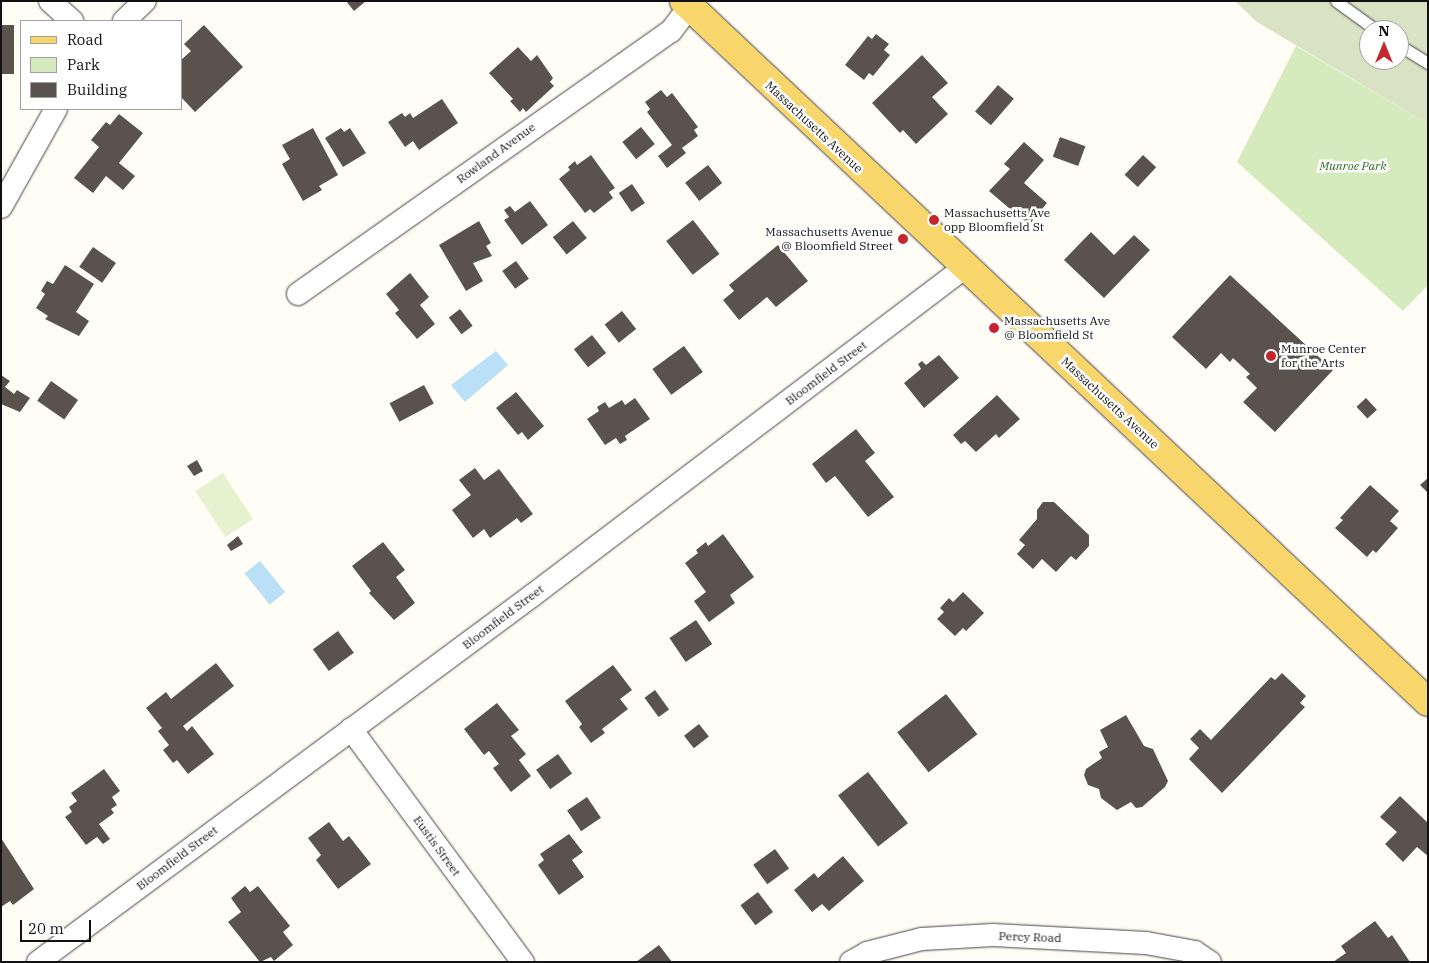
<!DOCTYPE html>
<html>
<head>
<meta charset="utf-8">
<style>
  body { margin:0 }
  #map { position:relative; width:1429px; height:963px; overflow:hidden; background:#fffdf5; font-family:"IBM Plex Serif",serif }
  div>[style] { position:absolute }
  .green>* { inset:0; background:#d5ebbd }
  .cemetery>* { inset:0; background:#d9e3c4 }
  .pitch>* { inset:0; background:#e6f2cf; transform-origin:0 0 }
  .water>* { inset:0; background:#b9e0f7; transform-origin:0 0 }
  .building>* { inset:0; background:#5a524d; transform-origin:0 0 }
  .roads { filter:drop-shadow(0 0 1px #444) drop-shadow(0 0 1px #444) }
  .lane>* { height:11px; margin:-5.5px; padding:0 5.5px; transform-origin:5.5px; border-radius:5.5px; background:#fff }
  .street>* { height:22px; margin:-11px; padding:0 11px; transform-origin:11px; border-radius:11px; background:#fff }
  .primary>* { height:28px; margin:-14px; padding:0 14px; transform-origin:14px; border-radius:14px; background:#f9d66b }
  .dots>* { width:14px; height:14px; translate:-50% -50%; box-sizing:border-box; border:2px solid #fff; border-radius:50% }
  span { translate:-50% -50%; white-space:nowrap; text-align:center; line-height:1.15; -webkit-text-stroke:5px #fff; paint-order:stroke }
  .street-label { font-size:12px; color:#111 }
  .park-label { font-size:12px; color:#2f6b1f; font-style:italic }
  .poi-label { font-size:12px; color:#111 }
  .left { translate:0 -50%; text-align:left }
  .right { translate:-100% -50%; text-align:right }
  .frame { position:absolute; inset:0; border:2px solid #111; pointer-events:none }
  .legend { position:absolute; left:20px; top:20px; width:162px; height:90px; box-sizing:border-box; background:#fff; border:1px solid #a0a0a0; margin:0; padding:6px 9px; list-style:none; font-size:15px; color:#111 }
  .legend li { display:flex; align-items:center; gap:10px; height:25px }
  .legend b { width:25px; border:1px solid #a0a0a0 }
  .north { position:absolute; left:1359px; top:20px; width:50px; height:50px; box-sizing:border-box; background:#fff; border:1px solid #a0a0a0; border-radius:50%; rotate:0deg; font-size:14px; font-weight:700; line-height:20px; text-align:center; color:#111 }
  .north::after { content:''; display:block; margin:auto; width:18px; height:22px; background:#c4262e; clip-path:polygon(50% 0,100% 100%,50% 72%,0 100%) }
  .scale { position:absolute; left:20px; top:920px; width:71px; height:22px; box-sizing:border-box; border:2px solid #111; border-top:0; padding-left:6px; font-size:15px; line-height:18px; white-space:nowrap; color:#111; -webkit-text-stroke:4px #fff; paint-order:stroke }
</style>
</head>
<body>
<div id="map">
  <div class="green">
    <div style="clip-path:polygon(1296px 46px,1428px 124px,1428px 285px,1403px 311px,1237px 162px)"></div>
  </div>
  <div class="cemetery">
    <div style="clip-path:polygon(evenodd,1235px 1px,1428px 1px,1428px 124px,1257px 22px,1235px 1px,1369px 30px,1399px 30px,1399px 60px,1369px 60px,1369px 30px)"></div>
  </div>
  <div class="pitch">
    <div style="left:223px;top:473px;width:55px;height:33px;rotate:57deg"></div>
  </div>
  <div class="water">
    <div style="clip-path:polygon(496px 351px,508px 365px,465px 402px,451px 385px)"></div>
    <div style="left:260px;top:561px;width:40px;height:20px;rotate:51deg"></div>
  </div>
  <div class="building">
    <div style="clip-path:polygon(346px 1px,366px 1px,354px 11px)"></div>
    <div style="left:1px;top:25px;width:13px;height:49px"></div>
    <div style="clip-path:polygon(204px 25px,243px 67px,195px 112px,181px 97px,181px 60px,191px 51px,184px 44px)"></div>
    <div style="clip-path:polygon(876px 34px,889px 44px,884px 50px,890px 55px,873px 76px,869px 73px,864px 80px,845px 65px,868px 36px,872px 39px)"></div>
    <div style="clip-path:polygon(518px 47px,531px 61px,537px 55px,553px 78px,550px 82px,554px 86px,526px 112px,523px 108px,520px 112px,510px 101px,513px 99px,489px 73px)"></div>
    <div style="clip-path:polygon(922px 55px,948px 83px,932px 97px,948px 114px,916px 144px,903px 130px,900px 133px,872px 103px)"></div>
    <div style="left:998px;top:85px;width:21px;height:35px;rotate:41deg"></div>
    <div style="clip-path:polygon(661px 90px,667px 97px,672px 93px,698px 127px,694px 130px,698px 136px,682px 148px,686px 153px,667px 168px,658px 156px,672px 145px,647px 112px,650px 109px,645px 102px)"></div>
    <div style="clip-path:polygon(442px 99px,458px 123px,419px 150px,413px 141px,405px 147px,388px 122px,402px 113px,405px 117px,410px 113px,413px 118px)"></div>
    <div style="clip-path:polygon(119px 114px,143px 133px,119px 163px,135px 176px,123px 190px,106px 176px,93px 193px,74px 178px,99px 147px,91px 140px,106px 122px,110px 125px)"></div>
    <div style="left:641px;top:127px;width:22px;height:24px;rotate:51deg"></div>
    <div style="clip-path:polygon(313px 128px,338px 175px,319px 186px,322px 190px,303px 201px,282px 164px,290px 159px,282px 145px)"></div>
    <div style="clip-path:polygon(341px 128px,344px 132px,350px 128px,366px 153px,343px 167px,325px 138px)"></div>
    <div style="left:1060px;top:137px;width:27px;height:21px;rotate:20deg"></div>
    <div style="clip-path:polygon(1024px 142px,1044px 160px,1024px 183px,1047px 203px,1029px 225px,989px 191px,1010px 169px,1004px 164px)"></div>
    <div style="clip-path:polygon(591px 155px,615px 188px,609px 192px,613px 198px,594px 213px,590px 209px,585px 213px,559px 179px,570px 170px,568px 167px,575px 161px,577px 165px)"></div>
    <div style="left:1143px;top:155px;width:18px;height:27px;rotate:43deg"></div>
    <div style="left:708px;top:165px;width:23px;height:29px;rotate:52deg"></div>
    <div style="left:632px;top:184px;width:23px;height:16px;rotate:56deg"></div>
    <div style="clip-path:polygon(530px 201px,548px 225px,522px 245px,504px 220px,509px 217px,504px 210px,510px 206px,515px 212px)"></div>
    <div style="left:693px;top:220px;width:43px;height:34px;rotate:52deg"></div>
    <div style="clip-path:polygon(479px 221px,491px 243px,486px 246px,492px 256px,473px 263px,483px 281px,466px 291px,439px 245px)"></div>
    <div style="left:573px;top:221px;width:22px;height:26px;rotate:51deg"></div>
    <div style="clip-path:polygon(1091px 232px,1114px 255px,1134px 235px,1150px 250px,1104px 298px,1064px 260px)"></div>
    <div style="clip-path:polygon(778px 245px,808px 281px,776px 307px,767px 297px,739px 320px,723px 300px,734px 291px,729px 285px)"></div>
    <div style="left:93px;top:247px;width:28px;height:24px;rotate:35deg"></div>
    <div style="left:516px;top:261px;width:22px;height:17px;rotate:54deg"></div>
    <div style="clip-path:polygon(65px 265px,94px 284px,76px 312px,89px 321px,79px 336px,45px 319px,48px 316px,36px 308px,45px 294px,41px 291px,47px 281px,53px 284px)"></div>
    <div style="clip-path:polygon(410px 273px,429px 297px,420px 305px,435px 324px,417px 339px,395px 313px,399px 310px,386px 294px)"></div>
    <div style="clip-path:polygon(1230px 275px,1333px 370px,1275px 432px,1243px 402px,1257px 388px,1246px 377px,1250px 374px,1233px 358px,1230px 362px,1221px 353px,1206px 369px,1172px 337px)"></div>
    <div style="left:460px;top:309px;width:21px;height:14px;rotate:53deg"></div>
    <div style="left:622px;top:311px;width:23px;height:22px;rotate:52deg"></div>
    <div style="left:592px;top:335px;width:23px;height:23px;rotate:52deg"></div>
    <div style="left:684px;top:346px;width:32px;height:39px;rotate:54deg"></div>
    <div style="clip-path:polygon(939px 355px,959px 378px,924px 408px,904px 383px,921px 369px,918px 364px,922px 361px,926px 365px)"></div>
    <div style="clip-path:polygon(1px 375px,10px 381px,5px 387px,14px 394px,17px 390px,30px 398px,20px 412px,1px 404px)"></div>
    <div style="left:51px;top:381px;width:33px;height:24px;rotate:35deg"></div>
    <div style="left:424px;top:385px;width:21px;height:39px;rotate:62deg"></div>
    <div style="clip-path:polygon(516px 392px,544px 426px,528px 440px,522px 432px,518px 435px,496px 408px)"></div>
    <div style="clip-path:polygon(997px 395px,1020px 419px,999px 438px,996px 434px,976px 452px,965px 441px,961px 444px,953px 435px)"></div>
    <div style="clip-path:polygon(635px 398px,650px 419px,625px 436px,627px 440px,620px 444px,616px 438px,605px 445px,587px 419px,599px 411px,597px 407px,605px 402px,609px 408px,622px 400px,625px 405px)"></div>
    <div style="left:1366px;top:398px;width:16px;height:13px;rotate:47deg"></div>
    <div style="clip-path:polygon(856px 429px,875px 453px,865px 461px,894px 497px,868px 517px,835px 476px,826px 483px,812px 464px)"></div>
    <div style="clip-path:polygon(197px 460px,203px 471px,194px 476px,187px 466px)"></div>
    <div style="clip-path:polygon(475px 468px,484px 480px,499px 469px,533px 514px,521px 523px,517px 518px,490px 538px,484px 529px,473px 538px,452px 510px,471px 495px,459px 480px)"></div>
    <div style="clip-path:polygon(1428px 478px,1428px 493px,1420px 485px)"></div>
    <div style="clip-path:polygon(1370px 485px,1399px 511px,1390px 521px,1398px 528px,1376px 553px,1373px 550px,1367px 557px,1335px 528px,1343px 520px,1340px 518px)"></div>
    <div style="clip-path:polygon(1043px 502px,1054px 502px,1089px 535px,1089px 546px,1076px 560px,1071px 556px,1056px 572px,1042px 559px,1033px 569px,1017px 554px,1025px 545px,1019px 540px,1037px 519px,1037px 510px)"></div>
    <div style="clip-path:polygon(723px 534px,754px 577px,730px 595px,735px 603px,709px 622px,694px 601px,706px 592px,685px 563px,698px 553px,696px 550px,706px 542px,708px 546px)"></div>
    <div style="clip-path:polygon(238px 536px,243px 544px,231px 551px,227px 545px)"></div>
    <div style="clip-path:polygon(383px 542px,405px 570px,396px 577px,415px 603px,394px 620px,369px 593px,371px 591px,352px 566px)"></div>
    <div style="clip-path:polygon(963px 592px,984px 613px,966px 631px,963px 628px,955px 636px,937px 619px,944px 612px,940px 608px,949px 598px,953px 602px)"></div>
    <div style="left:696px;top:620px;width:29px;height:32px;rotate:56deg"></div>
    <div style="left:338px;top:631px;width:27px;height:31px;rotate:54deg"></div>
    <div style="clip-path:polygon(216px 663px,234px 686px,183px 726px,187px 731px,192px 726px,214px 754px,188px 774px,177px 760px,173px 763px,163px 750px,169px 745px,158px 731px,162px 728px,146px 708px,166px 692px,171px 699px)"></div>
    <div style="clip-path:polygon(613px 665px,632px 690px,620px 699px,628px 709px,602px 729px,605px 733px,591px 743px,579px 727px,582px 724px,565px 701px)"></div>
    <div style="clip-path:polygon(1282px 673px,1306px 696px,1300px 703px,1305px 707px,1222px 793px,1189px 759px,1199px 748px,1190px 739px,1200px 729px,1211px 740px,1271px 677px,1275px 680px)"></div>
    <div style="left:655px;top:690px;width:24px;height:13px;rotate:54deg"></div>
    <div style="left:946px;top:694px;width:51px;height:62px;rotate:52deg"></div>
    <div style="clip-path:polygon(497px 703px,519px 730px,511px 736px,526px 754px,519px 760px,531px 776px,511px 792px,493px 768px,499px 764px,489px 751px,484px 755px,464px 729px)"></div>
    <div style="clip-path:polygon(1126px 715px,1144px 746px,1153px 749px,1168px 781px,1165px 787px,1142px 807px,1136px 808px,1131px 802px,1117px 810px,1101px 798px,1099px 789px,1088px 785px,1084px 775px,1086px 769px,1102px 758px,1099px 752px,1108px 747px,1100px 730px)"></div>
    <div style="left:699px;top:724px;width:16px;height:19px;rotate:52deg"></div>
    <div style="left:558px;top:754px;width:24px;height:27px;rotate:54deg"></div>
    <div style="clip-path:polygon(104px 769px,120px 791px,112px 797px,117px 805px,111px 809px,114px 813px,99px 824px,110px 839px,103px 844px,97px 837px,86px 845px,65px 817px,72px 812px,69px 807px,77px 801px,71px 793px)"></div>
    <div style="left:868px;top:772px;width:65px;height:38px;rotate:52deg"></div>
    <div style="clip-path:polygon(1400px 796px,1428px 823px,1428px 856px,1417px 847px,1403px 862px,1385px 844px,1397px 832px,1380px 817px)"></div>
    <div style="left:587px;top:797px;width:25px;height:24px;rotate:56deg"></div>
    <div style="clip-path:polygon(329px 822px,343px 841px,349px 836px,371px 864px,338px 889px,316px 860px,321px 855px,308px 838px)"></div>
    <div style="clip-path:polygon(569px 834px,583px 852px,572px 860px,584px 877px,559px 895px,538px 865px,544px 860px,540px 854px)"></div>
    <div style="clip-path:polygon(1px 838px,34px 889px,13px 905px,10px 901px,1px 907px)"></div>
    <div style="left:775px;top:849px;width:24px;height:27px;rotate:54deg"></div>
    <div style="clip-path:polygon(843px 856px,864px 881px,829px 911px,822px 904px,812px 912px,794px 890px,814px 873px,818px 878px)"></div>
    <div style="clip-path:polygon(245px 886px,250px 892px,258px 886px,290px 926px,283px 932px,293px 945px,274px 961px,271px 957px,260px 962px,228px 922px,241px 912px,231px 898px)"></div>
    <div style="left:758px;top:892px;width:25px;height:22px;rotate:53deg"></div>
    <div style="clip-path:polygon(1375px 921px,1388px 938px,1392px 935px,1410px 962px,1333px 962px,1346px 953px,1341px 946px)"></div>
    <div style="clip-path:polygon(659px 945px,672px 962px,636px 962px)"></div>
  </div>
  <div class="roads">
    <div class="lane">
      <div style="left:1336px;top:1px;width:49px;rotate:35.9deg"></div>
      <div style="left:1399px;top:45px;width:34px;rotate:32deg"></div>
    </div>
    <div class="street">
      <div style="left:50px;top:1px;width:30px;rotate:42deg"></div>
      <div style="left:124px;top:21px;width:29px;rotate:-44deg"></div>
      <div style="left:1px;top:207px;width:112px;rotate:-60.7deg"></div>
      <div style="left:298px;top:294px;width:456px;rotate:-35.2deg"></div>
      <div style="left:671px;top:31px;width:30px;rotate:-53deg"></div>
      <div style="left:351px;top:729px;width:290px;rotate:53.6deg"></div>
      <div style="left:38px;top:962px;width:616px;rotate:-36.55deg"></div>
      <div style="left:533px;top:595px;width:541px;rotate:-37.19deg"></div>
      <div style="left:851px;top:962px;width:18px;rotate:-29deg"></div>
      <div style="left:867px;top:953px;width:57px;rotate:-14.3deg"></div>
      <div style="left:922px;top:939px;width:71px;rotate:-3.2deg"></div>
      <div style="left:993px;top:935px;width:153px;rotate:3deg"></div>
      <div style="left:1146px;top:943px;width:50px;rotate:10.4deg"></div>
      <div style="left:1195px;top:952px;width:18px;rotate:34deg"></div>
    </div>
    <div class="primary">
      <div style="left:684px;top:1px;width:1022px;rotate:43.3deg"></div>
    </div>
  </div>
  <div class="dots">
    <div style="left:934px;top:220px;background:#c4262e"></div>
    <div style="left:903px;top:239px;background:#c4262e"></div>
    <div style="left:994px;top:328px;background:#c4262e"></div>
    <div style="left:1271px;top:356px;background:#c4262e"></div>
  </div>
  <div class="street-label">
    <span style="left:814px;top:127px;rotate:43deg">Massachusetts Avenue</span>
    <span style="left:496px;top:153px;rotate:-36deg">Rowland Avenue</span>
    <span style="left:826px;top:373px;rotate:-37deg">Bloomfield Street</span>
    <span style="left:1110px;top:403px;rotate:43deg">Massachusetts Avenue</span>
    <span style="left:503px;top:617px;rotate:-37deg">Bloomfield Street</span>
    <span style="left:437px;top:846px;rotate:54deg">Eustis Street</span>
    <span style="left:177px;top:858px;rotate:-37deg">Bloomfield Street</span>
    <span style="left:1030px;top:937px;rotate:2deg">Percy Road</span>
  </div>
  <div class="park-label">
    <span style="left:1353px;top:166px">Munroe Park</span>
  </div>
  <div class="poi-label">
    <span class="left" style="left:944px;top:220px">Massachusetts Ave<br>opp Bloomfield St</span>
    <span class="right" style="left:893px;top:239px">Massachusetts Avenue<br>@ Bloomfield Street</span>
    <span class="left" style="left:1004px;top:328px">Massachusetts Ave<br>@ Bloomfield St</span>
    <span class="left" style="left:1281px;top:356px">Munroe Center<br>for the Arts</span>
  </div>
  <div class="frame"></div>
  <ul class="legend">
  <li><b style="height:6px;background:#f9d66b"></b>Road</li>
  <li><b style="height:14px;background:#d5ebbd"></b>Park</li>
  <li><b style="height:14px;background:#5a524d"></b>Building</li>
  </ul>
  <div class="north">N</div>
  <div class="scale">20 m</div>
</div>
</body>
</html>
